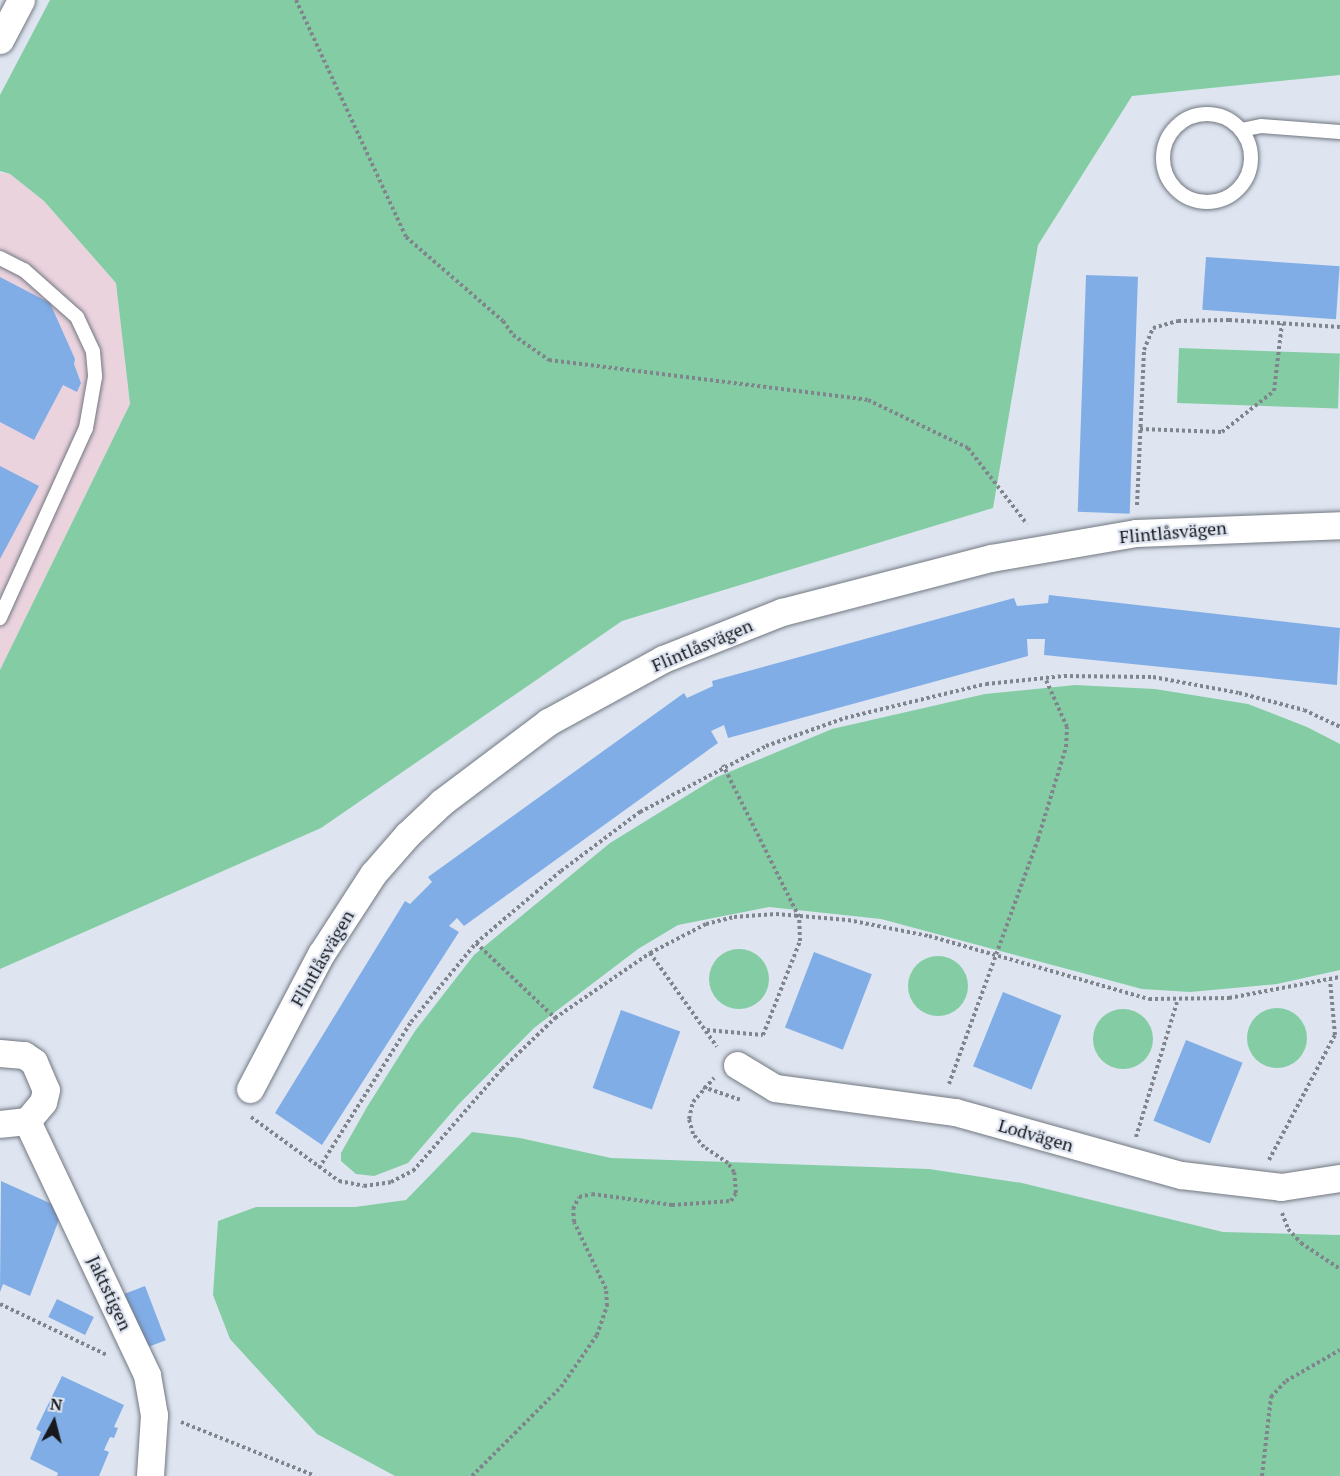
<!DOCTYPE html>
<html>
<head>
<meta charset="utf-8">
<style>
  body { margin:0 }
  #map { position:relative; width:1340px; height:1476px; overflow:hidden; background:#dee5f0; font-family:"PT Serif",serif }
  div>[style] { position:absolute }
  .commercial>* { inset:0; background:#ebd3de }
  .green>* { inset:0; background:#84cda4; transform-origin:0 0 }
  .round { border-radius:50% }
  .building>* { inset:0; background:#81ade7; transform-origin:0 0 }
  .path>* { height:4px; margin-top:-2px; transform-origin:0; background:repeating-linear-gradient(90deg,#80848c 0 3px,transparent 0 6px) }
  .roads { filter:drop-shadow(0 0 2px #727881) drop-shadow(0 0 2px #727881) }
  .service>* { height:14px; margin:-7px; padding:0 7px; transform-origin:7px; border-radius:7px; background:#fff }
  .service>.ring { margin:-7px; padding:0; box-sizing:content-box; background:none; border:14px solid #fff; border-radius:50% }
  .minor>* { height:27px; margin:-13.5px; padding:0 13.5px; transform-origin:13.5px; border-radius:13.5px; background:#fff }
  span { translate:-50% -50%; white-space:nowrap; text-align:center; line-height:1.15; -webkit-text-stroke:4.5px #dee5f0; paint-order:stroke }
  .street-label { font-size:18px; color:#17191d }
  .north { position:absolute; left:24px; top:1392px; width:60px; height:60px; -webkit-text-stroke:4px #dee5f0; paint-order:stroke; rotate:7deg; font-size:16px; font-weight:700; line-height:24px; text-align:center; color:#17191d }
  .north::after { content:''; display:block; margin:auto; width:21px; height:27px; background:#17191d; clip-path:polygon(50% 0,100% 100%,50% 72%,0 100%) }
</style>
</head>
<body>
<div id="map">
  <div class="commercial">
    <div style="clip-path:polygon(0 173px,10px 174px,44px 201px,116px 283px,130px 404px,0 670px)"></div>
  </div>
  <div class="green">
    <div style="clip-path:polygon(50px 0,1340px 0,1340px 75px,1132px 96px,1038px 245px,993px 508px,622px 621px,321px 828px,0 969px,0 670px,130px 404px,116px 283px,44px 201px,10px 174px,0 171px,0 95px)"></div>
    <div style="left:1179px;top:348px;width:161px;height:55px;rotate:2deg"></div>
    <div style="clip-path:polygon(1075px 685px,1155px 689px,1248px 704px,1307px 727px,1340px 744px,1340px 970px,1277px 984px,1190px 992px,1142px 989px,881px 919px,769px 907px,678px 925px,638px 949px,534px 1028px,458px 1105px,408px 1163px,374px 1176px,356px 1174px,341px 1161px,341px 1153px,367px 1107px,415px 1031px,474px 955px,610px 843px,717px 777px,832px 729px,985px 694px)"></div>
    <div class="round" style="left:709px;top:949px;width:60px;height:60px"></div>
    <div class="round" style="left:908px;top:956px;width:60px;height:60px"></div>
    <div class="round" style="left:1247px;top:1008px;width:60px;height:60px"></div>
    <div class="round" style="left:1093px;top:1009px;width:60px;height:60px"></div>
    <div style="clip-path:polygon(472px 1132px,520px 1138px,611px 1158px,929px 1169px,1022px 1183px,1223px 1232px,1340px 1235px,1340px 1476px,395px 1476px,317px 1434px,230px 1339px,213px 1295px,218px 1221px,256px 1207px,355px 1207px,406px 1200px)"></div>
  </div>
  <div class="building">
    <div style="left:1206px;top:257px;width:134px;height:53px;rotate:4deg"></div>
    <div style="left:1086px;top:275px;width:52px;height:237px;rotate:2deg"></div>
    <div style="clip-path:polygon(0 277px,50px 303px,75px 359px,74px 364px,81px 383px,77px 392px,63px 385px,34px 440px,0 422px)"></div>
    <div style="clip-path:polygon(0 466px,39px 486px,0 559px)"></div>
    <div style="clip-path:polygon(1049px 595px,1340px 628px,1337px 685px,1044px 655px,1045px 639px,1027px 639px,1028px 656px,728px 738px,724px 725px,711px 731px,718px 743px,464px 926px,457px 918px,449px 926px,459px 932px,322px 1145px,275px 1113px,405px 901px,410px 904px,432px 882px,428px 877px,684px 693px,687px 698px,713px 686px,712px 681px,1014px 598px,1017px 606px,1048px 603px)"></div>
    <div style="left:814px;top:952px;width:62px;height:81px;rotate:21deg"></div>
    <div style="left:1003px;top:992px;width:63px;height:80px;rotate:22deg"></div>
    <div style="left:621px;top:1010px;width:63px;height:83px;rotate:20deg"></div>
    <div style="left:1186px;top:1040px;width:61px;height:87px;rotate:22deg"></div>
    <div style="clip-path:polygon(1px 1181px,63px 1209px,30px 1296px,3px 1284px,0 1292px)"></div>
    <div style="left:145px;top:1286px;width:58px;height:23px;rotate:69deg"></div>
    <div style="left:57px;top:1299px;width:41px;height:20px;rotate:26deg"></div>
    <div style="clip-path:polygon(62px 1376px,124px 1405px,114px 1427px,118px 1428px,114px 1438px,110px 1437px,104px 1450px,109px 1452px,99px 1476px,57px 1476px,58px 1473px,30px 1459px,41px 1432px,36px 1429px)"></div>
  </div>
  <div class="path">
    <div style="left:296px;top:0;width:261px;rotate:65.1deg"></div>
    <div style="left:406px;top:237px;width:128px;rotate:40.9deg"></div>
    <div style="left:503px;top:321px;width:17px;rotate:54deg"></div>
    <div style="left:513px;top:335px;width:44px;rotate:34.8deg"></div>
    <div style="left:549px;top:360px;width:321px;rotate:7.1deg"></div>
    <div style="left:868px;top:400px;width:111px;rotate:25.6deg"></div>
    <div style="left:968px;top:448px;width:96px;rotate:52.2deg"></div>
    <div style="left:1140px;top:429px;width:82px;rotate:2.1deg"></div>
    <div style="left:1222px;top:432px;width:66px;rotate:-38.3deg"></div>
    <div style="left:1274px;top:391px;width:68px;rotate:-83.3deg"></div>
    <div style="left:1137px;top:505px;width:155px;rotate:-87.4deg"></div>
    <div style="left:1144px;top:350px;width:24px;rotate:-68deg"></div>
    <div style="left:1153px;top:328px;width:26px;rotate:-16deg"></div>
    <div style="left:1178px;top:321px;width:51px;rotate:-1.1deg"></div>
    <div style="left:1229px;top:320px;width:111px;rotate:3.6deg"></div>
    <div style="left:476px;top:943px;width:109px;rotate:43.5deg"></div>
    <div style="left:650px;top:953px;width:115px;rotate:54.5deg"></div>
    <div style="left:707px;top:1030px;width:56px;rotate:5.1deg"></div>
    <div style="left:763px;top:1035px;width:101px;rotate:-68.5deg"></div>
    <div style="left:800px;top:941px;width:24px;rotate:-92deg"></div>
    <div style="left:799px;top:917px;width:170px;rotate:-116.6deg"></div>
    <div style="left:949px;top:1084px;width:261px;rotate:-70deg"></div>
    <div style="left:1038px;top:839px;width:96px;rotate:-73.1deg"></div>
    <div style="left:1066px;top:747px;width:20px;rotate:-87deg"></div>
    <div style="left:1067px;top:727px;width:51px;rotate:-114.1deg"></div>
    <div style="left:703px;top:1087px;width:39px;rotate:19deg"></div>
    <div style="left:251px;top:1117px;width:109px;rotate:36deg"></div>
    <div style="left:339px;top:1181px;width:25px;rotate:11deg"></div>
    <div style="left:364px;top:1186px;width:27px;rotate:-8deg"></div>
    <div style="left:391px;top:1182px;width:25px;rotate:-27deg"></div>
    <div style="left:413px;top:1171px;width:135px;rotate:-48.9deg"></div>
    <div style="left:502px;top:1069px;width:74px;rotate:-43.9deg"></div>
    <div style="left:555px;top:1018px;width:115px;rotate:-34.4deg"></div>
    <div style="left:650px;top:953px;width:63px;rotate:-27.4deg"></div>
    <div style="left:706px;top:924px;width:29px;rotate:-14deg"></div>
    <div style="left:734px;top:917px;width:42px;rotate:-4.1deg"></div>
    <div style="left:776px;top:914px;width:72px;rotate:4.8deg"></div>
    <div style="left:848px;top:920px;width:83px;rotate:11.2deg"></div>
    <div style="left:929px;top:936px;width:229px;rotate:16deg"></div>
    <div style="left:1149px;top:999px;width:80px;rotate:-0.7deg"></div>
    <div style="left:1229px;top:998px;width:113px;rotate:-10.7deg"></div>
    <div style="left:1136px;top:1137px;width:144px;rotate:-73.1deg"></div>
    <div style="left:1269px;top:1160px;width:141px;rotate:-62.2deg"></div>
    <div style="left:1335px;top:1035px;width:55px;rotate:-95.2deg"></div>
    <div style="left:319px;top:1168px;width:173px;rotate:-57.8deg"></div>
    <div style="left:411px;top:1022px;width:102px;rotate:-50.6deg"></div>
    <div style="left:476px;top:943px;width:111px;rotate:-40.3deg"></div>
    <div style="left:561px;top:871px;width:99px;rotate:-36.8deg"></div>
    <div style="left:640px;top:812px;width:142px;rotate:-27.6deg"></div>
    <div style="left:766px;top:746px;width:84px;rotate:-19.5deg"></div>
    <div style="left:845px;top:718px;width:145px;rotate:-13.6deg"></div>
    <div style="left:986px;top:684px;width:78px;rotate:-5.9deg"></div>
    <div style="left:1064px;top:676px;width:89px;rotate:0.6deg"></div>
    <div style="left:1153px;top:677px;width:87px;rotate:10.5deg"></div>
    <div style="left:1239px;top:693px;width:67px;rotate:14.7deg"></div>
    <div style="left:1304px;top:710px;width:40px;rotate:25deg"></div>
    <div style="left:1282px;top:1213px;width:17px;rotate:69deg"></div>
    <div style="left:1288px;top:1229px;width:19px;rotate:47deg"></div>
    <div style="left:1301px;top:1243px;width:47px;rotate:33.7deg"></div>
    <div style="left:0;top:1304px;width:119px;rotate:25.5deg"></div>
    <div style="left:181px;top:1422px;width:144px;rotate:21.9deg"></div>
    <div style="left:472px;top:1476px;width:126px;rotate:-45deg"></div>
    <div style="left:561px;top:1387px;width:63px;rotate:-55.3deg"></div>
    <div style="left:597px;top:1335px;width:31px;rotate:-71deg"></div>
    <div style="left:607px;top:1306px;width:17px;rotate:-93deg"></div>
    <div style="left:606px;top:1289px;width:74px;rotate:-115.5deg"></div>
    <div style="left:574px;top:1222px;width:13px;rotate:-94deg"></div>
    <div style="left:573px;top:1209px;width:13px;rotate:-63deg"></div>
    <div style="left:579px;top:1197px;width:13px;rotate:-13deg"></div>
    <div style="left:592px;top:1194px;width:81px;rotate:7.8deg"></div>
    <div style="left:672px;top:1205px;width:59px;rotate:-3.9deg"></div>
    <div style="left:731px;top:1201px;width:9px;rotate:-58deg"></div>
    <div style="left:736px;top:1193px;width:21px;rotate:-95deg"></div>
    <div style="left:734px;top:1172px;width:11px;rotate:-124deg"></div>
    <div style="left:728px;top:1163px;width:29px;rotate:-146deg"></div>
    <div style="left:704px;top:1147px;width:17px;rotate:-130deg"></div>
    <div style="left:693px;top:1134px;width:16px;rotate:-105deg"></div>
    <div style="left:689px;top:1119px;width:17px;rotate:-77deg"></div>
    <div style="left:693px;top:1102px;width:32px;rotate:-49deg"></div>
    <div style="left:1262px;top:1476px;width:80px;rotate:-83.5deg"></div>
    <div style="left:1271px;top:1397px;width:22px;rotate:-47deg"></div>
    <div style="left:1286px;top:1381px;width:62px;rotate:-29.9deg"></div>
  </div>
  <div class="roads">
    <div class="service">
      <div class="ring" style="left:1163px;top:114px;width:74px;height:74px"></div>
      <div style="left:1241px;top:130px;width:20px;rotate:-11deg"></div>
      <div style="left:1261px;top:126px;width:79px;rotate:4.3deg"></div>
      <div style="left:0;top:258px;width:27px;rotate:27deg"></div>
      <div style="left:24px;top:270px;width:71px;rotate:41.6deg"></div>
      <div style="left:77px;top:317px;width:38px;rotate:65deg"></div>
      <div style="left:93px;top:352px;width:25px;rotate:85deg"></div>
      <div style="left:95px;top:377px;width:52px;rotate:100deg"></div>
      <div style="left:86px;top:428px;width:209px;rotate:114.4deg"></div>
    </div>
    <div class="minor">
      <div style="left:0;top:40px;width:45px;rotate:-62.3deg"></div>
      <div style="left:0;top:1053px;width:24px;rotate:5deg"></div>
      <div style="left:24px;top:1055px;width:12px;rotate:35deg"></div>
      <div style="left:34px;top:1062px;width:30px;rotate:67deg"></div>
      <div style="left:46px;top:1090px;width:12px;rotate:104deg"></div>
      <div style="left:43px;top:1102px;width:25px;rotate:130deg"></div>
      <div style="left:27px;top:1121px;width:27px;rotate:174deg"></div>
      <div style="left:737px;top:1065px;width:44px;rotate:31.2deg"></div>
      <div style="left:775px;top:1088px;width:182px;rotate:7.6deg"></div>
      <div style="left:955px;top:1112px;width:235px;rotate:15.6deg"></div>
      <div style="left:1181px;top:1175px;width:101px;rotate:6.8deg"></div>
      <div style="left:1281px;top:1187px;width:60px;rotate:-8.7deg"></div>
      <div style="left:250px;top:1089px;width:153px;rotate:-62.3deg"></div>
      <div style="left:321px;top:954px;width:95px;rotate:-57deg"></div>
      <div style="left:373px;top:874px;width:52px;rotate:-48.9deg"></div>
      <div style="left:407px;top:835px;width:48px;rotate:-43.3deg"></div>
      <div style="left:442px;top:802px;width:133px;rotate:-37deg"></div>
      <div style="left:548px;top:722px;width:131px;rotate:-28.7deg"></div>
      <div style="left:663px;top:659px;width:128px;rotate:-21.6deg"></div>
      <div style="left:782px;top:612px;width:216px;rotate:-14.5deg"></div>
      <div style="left:991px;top:558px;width:147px;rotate:-9.8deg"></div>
      <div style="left:1136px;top:533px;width:204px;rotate:-2.2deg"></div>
      <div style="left:27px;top:1121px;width:281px;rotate:64.7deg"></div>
      <div style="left:147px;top:1375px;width:41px;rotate:80.1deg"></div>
      <div style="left:154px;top:1415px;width:61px;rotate:93.8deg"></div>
    </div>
  </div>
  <div class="street-label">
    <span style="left:1173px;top:532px;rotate:-5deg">Flintlåsvägen</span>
    <span style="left:702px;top:645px;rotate:-23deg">Flintlåsvägen</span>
    <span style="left:322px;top:958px;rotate:-60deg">Flintlåsvägen</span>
    <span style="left:1036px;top:1135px;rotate:16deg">Lodvägen</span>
    <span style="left:110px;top:1293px;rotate:65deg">Jaktstigen</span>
  </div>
  <div class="north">N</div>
</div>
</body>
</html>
